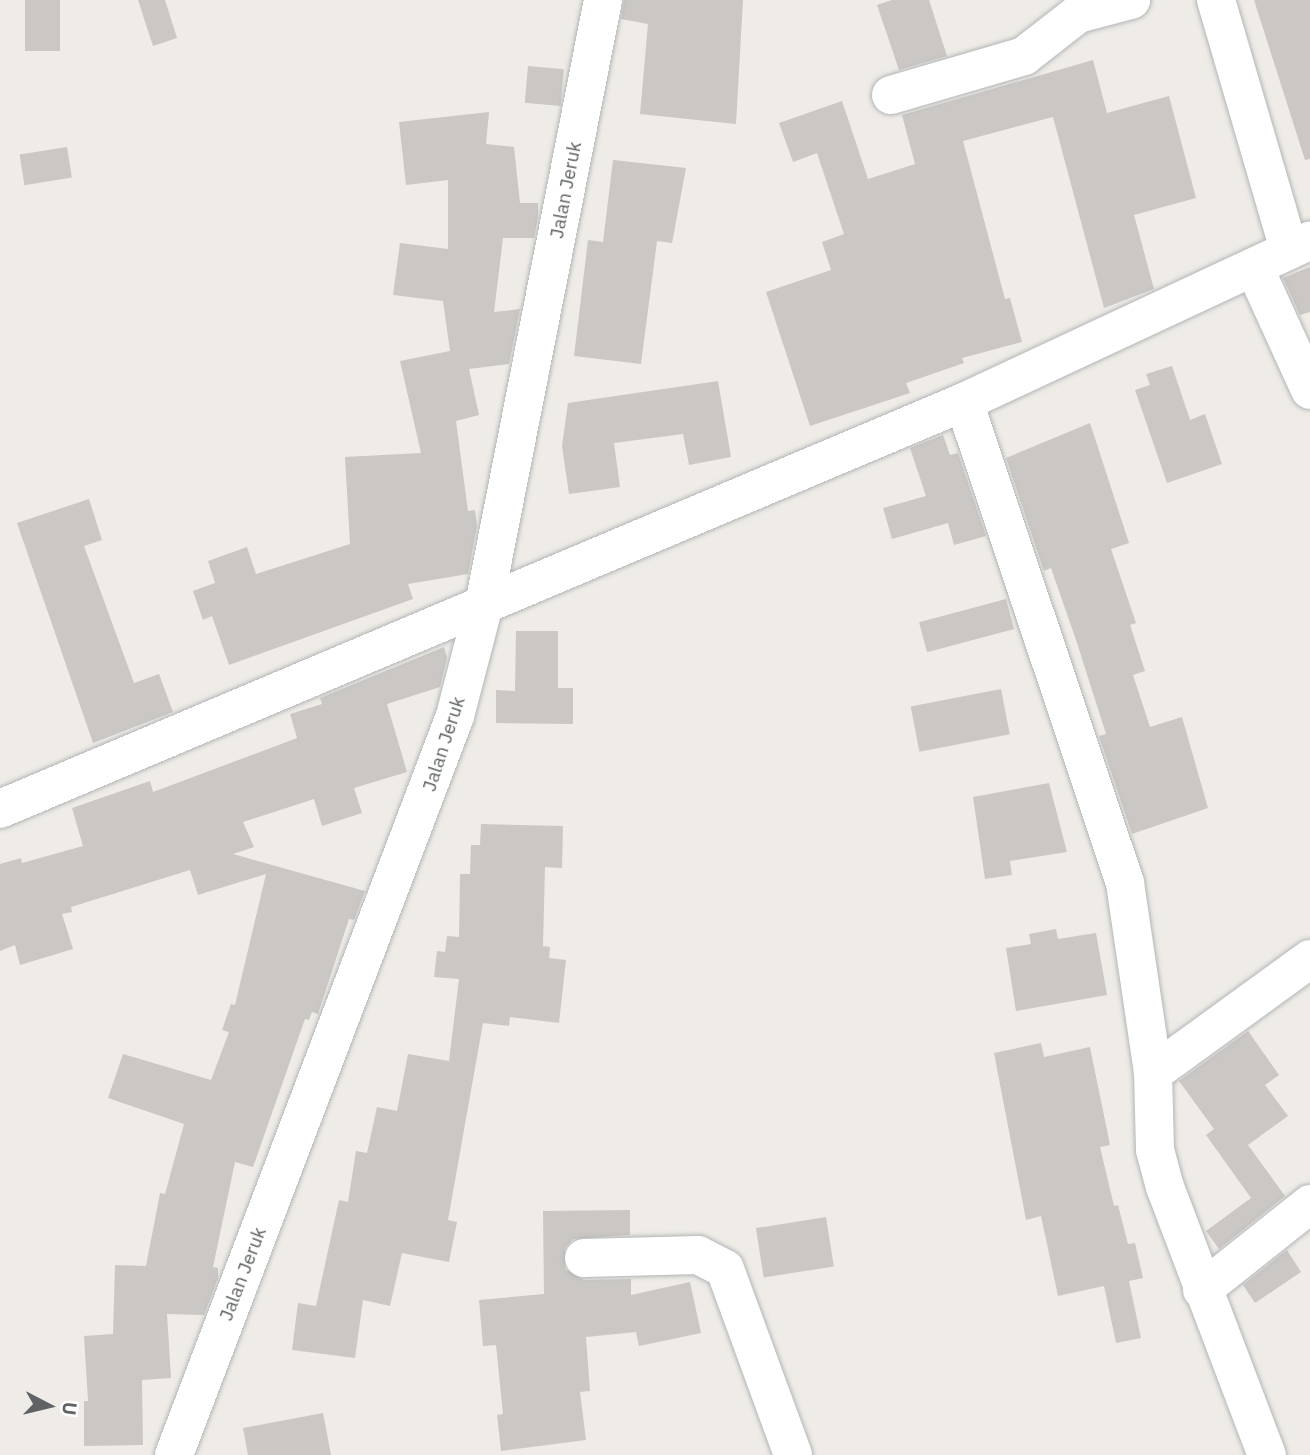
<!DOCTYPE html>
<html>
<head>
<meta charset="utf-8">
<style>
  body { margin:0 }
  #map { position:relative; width:1310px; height:1455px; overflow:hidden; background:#efece7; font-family:"IBM Plex Sans",sans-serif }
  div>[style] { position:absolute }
  .building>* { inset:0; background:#cac7c4; transform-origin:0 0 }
  .roads { filter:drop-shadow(0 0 2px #b2b5b7) drop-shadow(0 0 2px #b2b5b7) }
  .street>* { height:38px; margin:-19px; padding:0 19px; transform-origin:19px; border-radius:19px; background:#fff }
  .secondary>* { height:38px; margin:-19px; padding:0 19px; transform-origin:19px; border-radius:19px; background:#fff }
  span { translate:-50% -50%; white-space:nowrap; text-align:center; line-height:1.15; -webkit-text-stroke:5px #fff; paint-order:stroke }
  .street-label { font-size:19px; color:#5f6365 }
  .north { position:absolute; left:14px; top:1371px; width:70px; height:70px; -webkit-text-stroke:5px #fff; paint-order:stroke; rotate:97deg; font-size:19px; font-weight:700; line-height:28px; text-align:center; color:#5f6365 }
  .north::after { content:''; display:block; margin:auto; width:24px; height:32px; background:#5f6365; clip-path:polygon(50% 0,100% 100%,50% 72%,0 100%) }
</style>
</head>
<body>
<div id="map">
  <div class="building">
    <div style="left:25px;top:0;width:35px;height:51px"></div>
    <div style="clip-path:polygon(138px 0,165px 0,177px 38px,153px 46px)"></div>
    <div style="clip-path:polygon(624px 0,743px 0,736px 124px,640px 114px,648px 24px,621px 19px)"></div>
    <div style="clip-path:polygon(892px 0,929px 0,947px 56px,899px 70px,877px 5px)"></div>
    <div style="clip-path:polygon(1254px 0,1310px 0,1310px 159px,1305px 160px)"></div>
    <div style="clip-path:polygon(1093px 60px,1107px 113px,1169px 96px,1196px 198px,1134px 215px,1154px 289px,1104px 308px,1053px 117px,963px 141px,1005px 299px,1010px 298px,1022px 342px,962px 358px,964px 363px,906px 383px,910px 393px,810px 426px,766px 292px,831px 270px,822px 242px,844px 234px,817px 153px,793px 162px,779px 123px,842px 101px,868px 179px,915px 164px,902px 115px)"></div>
    <div style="left:528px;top:66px;width:36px;height:37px;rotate:5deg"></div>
    <div style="clip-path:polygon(489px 112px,486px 144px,514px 147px,520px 203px,538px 203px,538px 217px,534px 238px,503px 238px,494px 312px,520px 309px,509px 364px,469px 369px,479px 415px,456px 421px,468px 511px,475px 510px,477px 526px,468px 574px,408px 584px,413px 599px,229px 665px,212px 616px,203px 620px,193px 591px,215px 583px,208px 561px,247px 547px,256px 574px,350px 544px,345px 457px,421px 453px,400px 361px,450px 351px,443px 301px,393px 295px,400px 243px,448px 249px,448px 180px,406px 185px,399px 122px)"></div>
    <div style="left:67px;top:147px;width:31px;height:48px;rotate:81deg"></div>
    <div style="clip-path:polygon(613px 160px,686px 168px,672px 243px,657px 241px,641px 364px,574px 356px,588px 240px,603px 242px)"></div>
    <div style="clip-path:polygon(1310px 267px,1310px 312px,1300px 315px,1283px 278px)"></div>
    <div style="clip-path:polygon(1172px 366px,1190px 420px,1205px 414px,1222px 464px,1167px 483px,1135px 390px,1150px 385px,1146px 374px)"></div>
    <div style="clip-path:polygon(718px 381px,731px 457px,689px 465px,683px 434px,614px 443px,620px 487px,569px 494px,562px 446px,568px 403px)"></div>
    <div style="clip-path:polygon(1090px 423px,1129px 543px,1111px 549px,1136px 623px,1130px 625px,1145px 671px,1133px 675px,1150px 727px,1182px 717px,1208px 808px,1132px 834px,1099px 736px,1106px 734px,1077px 643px,1051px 568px,1044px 571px,1006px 458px)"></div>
    <div style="clip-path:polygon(943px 435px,950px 455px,958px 453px,986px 536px,954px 545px,948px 523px,892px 539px,883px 508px,926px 496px,910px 448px)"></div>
    <div style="clip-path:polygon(89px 499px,102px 540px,84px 546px,134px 683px,159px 674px,173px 712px,93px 743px,17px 523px)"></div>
    <div style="left:1006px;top:599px;width:31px;height:90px;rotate:75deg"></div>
    <div style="clip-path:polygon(516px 631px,558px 631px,558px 688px,573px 688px,573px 724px,496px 723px,496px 690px,515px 691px)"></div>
    <div style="clip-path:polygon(444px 647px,447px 658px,440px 687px,387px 704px,407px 772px,354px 788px,362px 813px,322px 826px,314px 799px,243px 822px,254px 847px,233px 854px,365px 891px,354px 920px,349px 919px,318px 1014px,312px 1012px,309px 1020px,305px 1019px,253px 1167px,235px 1162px,213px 1267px,218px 1268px,218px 1278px,204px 1315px,167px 1314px,171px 1378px,142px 1380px,143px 1445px,84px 1446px,84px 1401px,88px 1401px,84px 1336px,113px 1334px,115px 1265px,146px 1266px,160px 1193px,165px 1194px,184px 1124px,108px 1098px,123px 1054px,211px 1080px,229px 1032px,222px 1030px,231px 1004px,235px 1005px,266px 874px,198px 895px,190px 870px,71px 907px,72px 912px,62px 914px,73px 949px,20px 965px,15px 945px,0 951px,0 864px,21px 858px,22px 863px,83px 846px,72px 808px,150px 781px,153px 792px,297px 738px,290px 714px,322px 704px,320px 698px)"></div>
    <div style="left:1001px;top:689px;width:46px;height:92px;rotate:79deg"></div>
    <div style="clip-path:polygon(1049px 783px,1067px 852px,1010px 861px,1012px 875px,985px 879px,973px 797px)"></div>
    <div style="clip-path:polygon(481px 824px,563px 826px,562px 868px,545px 867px,543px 946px,550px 947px,549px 958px,566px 960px,559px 1023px,510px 1017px,509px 1026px,483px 1023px,448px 1220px,457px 1222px,449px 1262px,402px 1253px,390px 1306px,363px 1300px,355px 1358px,292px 1350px,298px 1303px,316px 1306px,339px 1200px,348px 1202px,356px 1151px,367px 1153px,377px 1107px,397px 1111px,408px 1054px,449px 1061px,459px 979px,434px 977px,437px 951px,445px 952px,447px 936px,459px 937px,460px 874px,470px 874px,471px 845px,480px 845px)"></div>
    <div style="clip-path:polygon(1056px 929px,1058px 939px,1096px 933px,1107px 995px,1016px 1011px,1006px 948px,1031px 944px,1029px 934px)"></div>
    <div style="clip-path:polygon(1248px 1031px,1279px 1075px,1265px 1085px,1288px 1116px,1248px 1145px,1285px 1196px,1219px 1249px,1206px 1231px,1251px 1198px,1206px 1135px,1214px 1129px,1179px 1081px)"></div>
    <div style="clip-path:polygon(1041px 1043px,1044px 1057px,1090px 1047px,1110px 1145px,1100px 1147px,1114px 1206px,1118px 1205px,1128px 1244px,1135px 1243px,1143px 1278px,1129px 1281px,1141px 1338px,1116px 1343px,1104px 1286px,1058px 1296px,1041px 1216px,1026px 1220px,994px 1053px)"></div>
    <div style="clip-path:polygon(630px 1210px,630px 1235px,573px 1239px,565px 1248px,565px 1269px,584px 1280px,631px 1279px,631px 1295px,690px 1282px,701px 1333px,639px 1346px,636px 1332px,586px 1337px,590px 1391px,580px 1392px,586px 1440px,501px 1451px,497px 1415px,503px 1414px,496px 1345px,483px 1346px,479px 1300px,544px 1294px,543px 1211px)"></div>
    <div style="left:826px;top:1217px;width:50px;height:71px;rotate:81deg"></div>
    <div style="clip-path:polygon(1287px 1250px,1301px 1272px,1255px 1303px,1243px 1285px)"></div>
    <div style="clip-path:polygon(323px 1413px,331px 1455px,248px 1455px,243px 1428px)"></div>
  </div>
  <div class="roads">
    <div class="street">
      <div style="left:1216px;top:0;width:260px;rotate:73.7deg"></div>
      <div style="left:891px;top:95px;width:139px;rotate:-16.3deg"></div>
      <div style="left:1024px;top:56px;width:68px;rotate:-37.9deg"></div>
      <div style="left:1078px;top:14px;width:55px;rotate:-14.8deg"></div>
      <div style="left:1254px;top:267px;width:135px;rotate:65.5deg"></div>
      <div style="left:964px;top:402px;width:507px;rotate:71.49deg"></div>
      <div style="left:1125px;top:883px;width:192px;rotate:81.6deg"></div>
      <div style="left:1153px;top:1073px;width:77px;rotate:88.5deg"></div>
      <div style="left:1155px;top:1150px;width:38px;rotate:75deg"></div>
      <div style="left:1165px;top:1187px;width:287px;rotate:69.2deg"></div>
      <div style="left:1153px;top:1073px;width:194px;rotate:-36deg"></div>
      <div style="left:584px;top:1258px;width:114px;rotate:-1.5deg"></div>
      <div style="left:698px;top:1255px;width:30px;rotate:27deg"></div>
      <div style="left:725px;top:1269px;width:198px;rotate:69.9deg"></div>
      <div style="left:1202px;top:1290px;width:138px;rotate:-38.5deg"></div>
      <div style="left:174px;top:1455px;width:791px;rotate:-69.18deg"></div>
      <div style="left:455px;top:716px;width:115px;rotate:-75.4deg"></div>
      <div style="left:484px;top:605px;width:617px;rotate:-78.87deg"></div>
    </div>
    <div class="secondary">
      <div style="left:0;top:809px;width:1046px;rotate:-22.89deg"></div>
      <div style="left:964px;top:402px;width:382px;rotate:-25deg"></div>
    </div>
  </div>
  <div class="street-label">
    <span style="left:566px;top:190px;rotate:-79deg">Jalan Jeruk</span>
    <span style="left:444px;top:744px;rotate:-72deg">Jalan Jeruk</span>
    <span style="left:243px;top:1274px;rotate:-69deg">Jalan Jeruk</span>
  </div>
  <div class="north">U</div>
</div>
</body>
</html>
